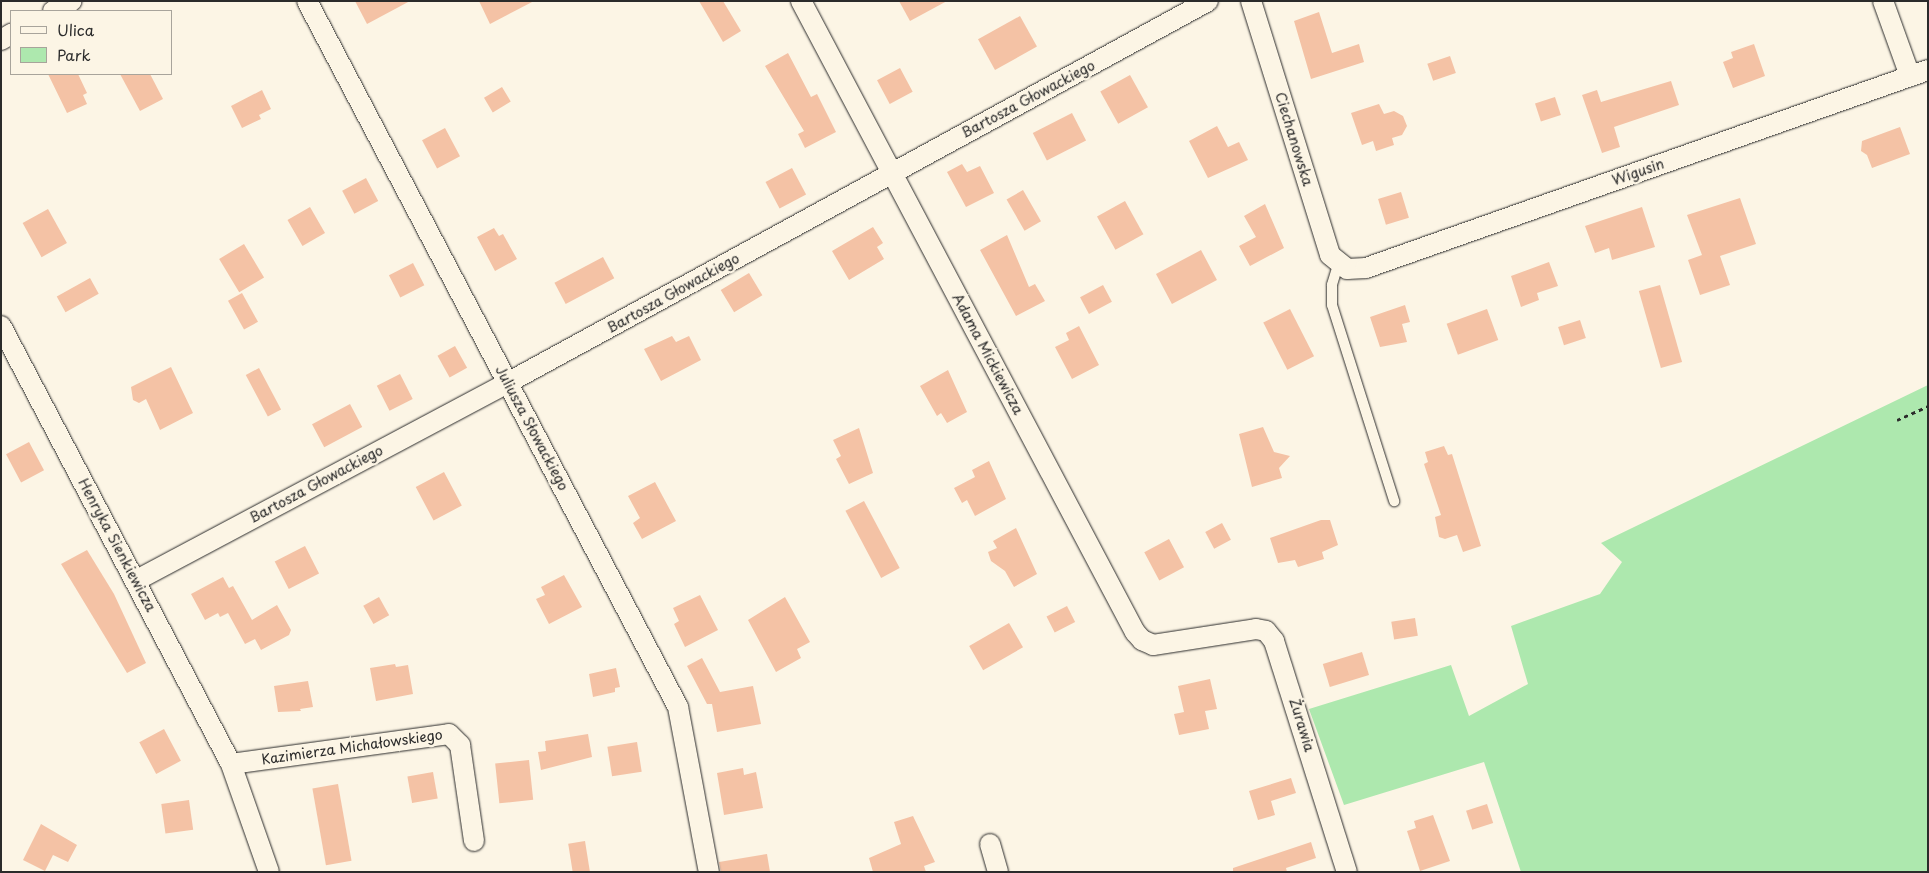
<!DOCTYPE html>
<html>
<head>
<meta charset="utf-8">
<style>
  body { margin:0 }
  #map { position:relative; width:1929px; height:873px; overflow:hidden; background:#fcf5e5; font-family:"Playpen Sans",sans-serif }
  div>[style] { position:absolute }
  .green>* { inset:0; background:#ade8ae }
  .building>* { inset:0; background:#f4c2a5; transform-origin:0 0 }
  .path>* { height:3px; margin-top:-1.5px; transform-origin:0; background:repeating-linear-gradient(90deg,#2b2b2b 0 4px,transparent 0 8px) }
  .roads { filter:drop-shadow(0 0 1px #2b2b2b) drop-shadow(0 0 1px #2b2b2b) }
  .lane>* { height:10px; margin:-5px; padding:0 5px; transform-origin:5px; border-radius:5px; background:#fcf5e5 }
  .street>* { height:20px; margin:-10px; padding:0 10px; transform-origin:10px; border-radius:10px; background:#fcf5e5 }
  span { translate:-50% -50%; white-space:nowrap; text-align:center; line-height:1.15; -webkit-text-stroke:5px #fcf5e5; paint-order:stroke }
  .street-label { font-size:14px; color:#2b2b2b }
  .frame { position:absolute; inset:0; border:2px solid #2b2b2b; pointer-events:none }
  .legend { position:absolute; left:10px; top:10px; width:162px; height:65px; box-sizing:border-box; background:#fcf5e5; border:1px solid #a8a49b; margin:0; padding:6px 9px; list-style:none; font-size:15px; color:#2b2b2b }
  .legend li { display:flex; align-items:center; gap:10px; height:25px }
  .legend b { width:25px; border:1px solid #a8a49b }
</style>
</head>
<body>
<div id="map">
  <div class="green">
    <div style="clip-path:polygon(1928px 385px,1928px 872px,1521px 872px,1484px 762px,1344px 805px,1309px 709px,1451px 665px,1469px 716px,1528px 684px,1511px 626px,1600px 594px,1622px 562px,1601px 543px)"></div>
  </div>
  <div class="building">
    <div style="clip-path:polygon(355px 1px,410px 1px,367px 24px)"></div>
    <div style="clip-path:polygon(479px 1px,534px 1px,490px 24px)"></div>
    <div style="clip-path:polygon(699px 1px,723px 1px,741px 31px,723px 42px)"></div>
    <div style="clip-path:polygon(899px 1px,947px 1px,910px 21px)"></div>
    <div style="clip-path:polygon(1319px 12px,1332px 53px,1359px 44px,1364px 62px,1311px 79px,1294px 21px)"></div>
    <div style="left:1020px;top:16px;width:35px;height:48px;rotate:61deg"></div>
    <div style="clip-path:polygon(1754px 44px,1765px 76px,1733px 88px,1723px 62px,1733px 58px,1731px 52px)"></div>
    <div style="clip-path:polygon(788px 53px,811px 97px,817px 94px,836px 132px,805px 148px,798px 134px,804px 131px,765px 66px)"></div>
    <div style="left:1450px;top:56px;width:18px;height:24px;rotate:71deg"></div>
    <div style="left:900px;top:68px;width:27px;height:26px;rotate:62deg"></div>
    <div style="clip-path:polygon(48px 74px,78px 74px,87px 93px,83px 95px,87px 104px,67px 113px)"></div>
    <div style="clip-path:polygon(120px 74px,150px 74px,163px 99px,140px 111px)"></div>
    <div style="left:1130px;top:75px;width:37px;height:34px;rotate:61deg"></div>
    <div style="clip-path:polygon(1671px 81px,1679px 105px,1614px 127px,1620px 147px,1602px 153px,1582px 95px,1597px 90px,1601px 102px)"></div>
    <div style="left:502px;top:87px;width:17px;height:21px;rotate:59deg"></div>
    <div style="clip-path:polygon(262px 90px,271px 109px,259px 115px,261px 119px,242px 128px,231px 106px)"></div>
    <div style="left:1555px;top:97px;width:19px;height:21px;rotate:72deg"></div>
    <div style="clip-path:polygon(1379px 104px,1384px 114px,1394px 111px,1403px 116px,1407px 126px,1402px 135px,1392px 138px,1394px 145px,1376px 151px,1373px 141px,1362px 145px,1351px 113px)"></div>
    <div style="left:1072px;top:113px;width:31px;height:44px;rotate:63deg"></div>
    <div style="clip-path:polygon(1217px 126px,1228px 147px,1239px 142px,1248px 160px,1208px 178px,1189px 141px)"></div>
    <div style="clip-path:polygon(1900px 127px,1910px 154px,1872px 168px,1867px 155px,1861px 151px,1862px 141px)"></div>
    <div style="left:445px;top:128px;width:32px;height:26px;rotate:62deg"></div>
    <div style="clip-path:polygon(962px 164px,967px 172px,980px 166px,994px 193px,966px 207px,947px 172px)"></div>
    <div style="left:792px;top:168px;width:30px;height:30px;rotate:62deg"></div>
    <div style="left:366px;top:178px;width:26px;height:27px;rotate:62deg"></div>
    <div style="left:1023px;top:190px;width:36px;height:19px;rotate:60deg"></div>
    <div style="left:1401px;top:192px;width:27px;height:24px;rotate:73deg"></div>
    <div style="clip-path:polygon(1740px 198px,1756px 244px,1720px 256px,1730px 285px,1700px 295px,1688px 260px,1702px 255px,1687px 215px)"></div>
    <div style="left:1125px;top:201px;width:38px;height:32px;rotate:61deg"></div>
    <div style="clip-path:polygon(1265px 204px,1284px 248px,1250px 266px,1239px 246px,1256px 237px,1244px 216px)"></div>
    <div style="left:310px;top:207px;width:30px;height:26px;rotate:60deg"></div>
    <div style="clip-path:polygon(1642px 207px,1655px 247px,1612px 260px,1609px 248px,1595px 253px,1585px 226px)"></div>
    <div style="left:48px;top:209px;width:39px;height:29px;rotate:61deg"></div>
    <div style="clip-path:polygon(873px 227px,883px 243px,877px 247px,884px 259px,849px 280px,832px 251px)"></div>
    <div style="clip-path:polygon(494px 228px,499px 236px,503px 234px,517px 259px,495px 271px,477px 237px)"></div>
    <div style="clip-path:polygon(1007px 235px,1029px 287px,1035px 284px,1045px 301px,1016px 316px,980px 250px)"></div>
    <div style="left:244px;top:244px;width:39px;height:29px;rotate:59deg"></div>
    <div style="left:1201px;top:250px;width:34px;height:51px;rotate:62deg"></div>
    <div style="left:603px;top:257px;width:24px;height:55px;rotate:62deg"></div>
    <div style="clip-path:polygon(1549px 262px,1558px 286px,1537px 293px,1539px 300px,1521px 307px,1511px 276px)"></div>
    <div style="left:413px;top:263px;width:25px;height:27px;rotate:63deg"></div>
    <div style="left:749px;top:273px;width:26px;height:33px;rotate:59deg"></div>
    <div style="left:90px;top:278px;width:18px;height:38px;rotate:61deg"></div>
    <div style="left:1103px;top:285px;width:19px;height:26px;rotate:62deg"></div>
    <div style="left:1660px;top:285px;width:80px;height:22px;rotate:74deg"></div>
    <div style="left:242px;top:293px;width:33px;height:16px;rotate:61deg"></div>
    <div style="clip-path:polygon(1405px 305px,1410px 322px,1402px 324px,1407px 342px,1380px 347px,1370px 317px)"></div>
    <div style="left:1290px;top:309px;width:53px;height:30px;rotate:63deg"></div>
    <div style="left:1487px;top:309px;width:33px;height:43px;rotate:70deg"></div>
    <div style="left:1580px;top:320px;width:19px;height:23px;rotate:72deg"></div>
    <div style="clip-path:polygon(1079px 326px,1099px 365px,1072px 379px,1055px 347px,1069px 340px,1066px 333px)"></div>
    <div style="clip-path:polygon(672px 336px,676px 342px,689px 336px,701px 360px,661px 381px,644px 349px)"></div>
    <div style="left:455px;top:346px;width:25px;height:20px;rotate:61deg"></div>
    <div style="clip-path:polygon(171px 367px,193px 413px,160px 430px,146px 399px,139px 403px,133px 400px,131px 387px)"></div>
    <div style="left:259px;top:368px;width:47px;height:15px;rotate:62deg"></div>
    <div style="clip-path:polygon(948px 370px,967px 412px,947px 423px,941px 413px,937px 416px,920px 386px)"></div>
    <div style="left:400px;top:374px;width:28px;height:26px;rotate:63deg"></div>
    <div style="left:350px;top:404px;width:26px;height:43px;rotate:62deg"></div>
    <div style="clip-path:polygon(1263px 427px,1274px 452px,1290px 456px,1279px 468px,1282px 478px,1252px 487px,1239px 434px)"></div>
    <div style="clip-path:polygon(859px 428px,873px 473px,849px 484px,836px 459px,841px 456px,833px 440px)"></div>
    <div style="left:29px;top:442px;width:32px;height:26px;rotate:62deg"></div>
    <div style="clip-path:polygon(1444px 446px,1448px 455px,1452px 454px,1481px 546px,1463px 552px,1457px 535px,1445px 539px,1439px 537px,1435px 517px,1441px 515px,1424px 464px,1428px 462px,1425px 452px)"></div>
    <div style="clip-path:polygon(989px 461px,1006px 499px,975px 516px,967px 500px,962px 503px,954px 488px,975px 477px,972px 470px)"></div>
    <div style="left:444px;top:472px;width:38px;height:32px;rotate:62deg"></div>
    <div style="clip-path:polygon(655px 482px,676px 521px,642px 539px,633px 523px,640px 518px,628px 496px)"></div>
    <div style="left:864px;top:501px;width:76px;height:21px;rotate:62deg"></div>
    <div style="clip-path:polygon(1321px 520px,1330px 520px,1338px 545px,1322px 552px,1324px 559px,1298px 567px,1295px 560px,1278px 563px,1270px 538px)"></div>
    <div style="left:1222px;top:523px;width:19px;height:19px;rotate:62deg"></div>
    <div style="clip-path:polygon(1016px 528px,1037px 574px,1014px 587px,1005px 571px,991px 561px,988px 552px,997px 548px,993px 541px)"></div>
    <div style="left:1169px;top:539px;width:32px;height:28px;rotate:62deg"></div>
    <div style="left:305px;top:546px;width:31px;height:34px;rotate:63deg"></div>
    <div style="clip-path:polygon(87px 550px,114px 594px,146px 663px,127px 673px,61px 564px)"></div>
    <div style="clip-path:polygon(564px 575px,582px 607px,549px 624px,536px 599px,545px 595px,541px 587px)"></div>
    <div style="clip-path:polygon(223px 577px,229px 588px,233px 586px,252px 620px,277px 605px,291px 630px,289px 635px,261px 650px,255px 639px,245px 644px,228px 613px,220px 617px,218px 613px,205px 620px,191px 594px)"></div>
    <div style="clip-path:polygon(700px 595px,718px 630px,685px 647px,674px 624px,679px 621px,673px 608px)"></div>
    <div style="left:379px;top:597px;width:21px;height:18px;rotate:61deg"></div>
    <div style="clip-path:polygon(785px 597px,810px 642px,797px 649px,801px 658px,776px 672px,748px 620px)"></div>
    <div style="left:1067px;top:606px;width:18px;height:23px;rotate:63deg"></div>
    <div style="left:1415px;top:618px;width:18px;height:24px;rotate:81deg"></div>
    <div style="left:1009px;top:623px;width:28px;height:46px;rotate:60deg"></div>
    <div style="left:1362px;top:652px;width:24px;height:41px;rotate:73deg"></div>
    <div style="clip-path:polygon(702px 658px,720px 692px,753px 686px,761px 724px,717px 732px,712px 704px,707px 704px,687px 666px)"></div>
    <div style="clip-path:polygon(395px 664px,396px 667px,408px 665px,413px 694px,376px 701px,370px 668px)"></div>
    <div style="clip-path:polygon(616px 668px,620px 687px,615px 688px,615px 692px,593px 697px,589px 674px)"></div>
    <div style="clip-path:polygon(1210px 679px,1217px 709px,1205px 711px,1209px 729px,1179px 735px,1174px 714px,1184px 712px,1178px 686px)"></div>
    <div style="clip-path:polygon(308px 681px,313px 707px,300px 709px,301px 711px,278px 712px,274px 686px)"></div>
    <div style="left:164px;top:729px;width:36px;height:28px;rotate:62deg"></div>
    <div style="clip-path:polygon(588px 734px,592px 757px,541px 770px,538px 752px,546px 751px,545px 741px)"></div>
    <div style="left:637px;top:742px;width:30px;height:30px;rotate:81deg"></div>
    <div style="left:529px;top:760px;width:40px;height:34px;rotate:84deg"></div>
    <div style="clip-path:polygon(743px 768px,744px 775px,756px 772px,763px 808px,724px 815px,717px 773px)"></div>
    <div style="left:433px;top:772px;width:27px;height:26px;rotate:80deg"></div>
    <div style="clip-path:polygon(1291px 778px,1296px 793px,1271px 801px,1275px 815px,1258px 820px,1249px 791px)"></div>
    <div style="left:338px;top:784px;width:78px;height:26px;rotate:80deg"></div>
    <div style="left:189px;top:800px;width:30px;height:28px;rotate:82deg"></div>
    <div style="left:1487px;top:804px;width:20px;height:22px;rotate:72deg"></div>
    <div style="clip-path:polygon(1433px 815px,1450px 861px,1420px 871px,1407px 831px,1416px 828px,1414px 821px)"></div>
    <div style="clip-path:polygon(913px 816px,935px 862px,924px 866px,926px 872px,873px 872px,869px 858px,901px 844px,894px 822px)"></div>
    <div style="clip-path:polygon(41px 824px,77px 845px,68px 862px,53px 855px,45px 871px,23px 860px)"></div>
    <div style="left:585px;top:841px;width:31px;height:17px;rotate:81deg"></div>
    <div style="clip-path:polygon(1311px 842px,1316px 858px,1286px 868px,1287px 872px,1233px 872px,1233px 868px)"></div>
    <div style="clip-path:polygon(767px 854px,770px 872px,721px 872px,719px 862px)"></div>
  </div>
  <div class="path">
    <div style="left:1897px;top:420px;width:34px;rotate:-24deg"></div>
  </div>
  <div class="roads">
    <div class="lane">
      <div style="left:1338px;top:265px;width:21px;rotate:107deg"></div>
      <div style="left:1332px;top:285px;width:20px;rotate:90deg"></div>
      <div style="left:1332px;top:305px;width:206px;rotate:72.4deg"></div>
    </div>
    <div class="street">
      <div style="left:307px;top:1px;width:798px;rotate:62.28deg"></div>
      <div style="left:678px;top:707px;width:168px;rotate:79.4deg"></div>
      <div style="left:801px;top:1px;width:714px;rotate:62.11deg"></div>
      <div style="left:1135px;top:632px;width:11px;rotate:49deg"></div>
      <div style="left:1142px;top:640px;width:12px;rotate:24deg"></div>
      <div style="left:1153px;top:645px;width:104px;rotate:-8.8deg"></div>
      <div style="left:1256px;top:629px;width:10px;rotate:11deg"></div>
      <div style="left:1266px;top:631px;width:13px;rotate:51deg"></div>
      <div style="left:1274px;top:641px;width:242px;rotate:72.5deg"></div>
      <div style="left:1251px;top:1px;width:266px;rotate:72.7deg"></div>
      <div style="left:1330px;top:255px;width:22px;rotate:39deg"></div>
      <div style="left:1347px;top:269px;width:19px;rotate:-3deg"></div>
      <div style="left:1366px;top:268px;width:596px;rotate:-19.41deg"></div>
      <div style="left:1883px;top:1px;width:80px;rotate:70.2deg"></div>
      <div style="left:53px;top:11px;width:21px;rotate:-28deg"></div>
      <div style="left:1px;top:40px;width:12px;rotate:-31deg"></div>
      <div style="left:1px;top:326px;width:495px;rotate:62.3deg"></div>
      <div style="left:231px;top:764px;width:114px;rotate:70.6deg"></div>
      <div style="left:137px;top:580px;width:421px;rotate:-28deg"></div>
      <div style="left:509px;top:382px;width:796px;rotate:-28.59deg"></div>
      <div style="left:231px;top:764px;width:220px;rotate:-7.8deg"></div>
      <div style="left:449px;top:734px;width:16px;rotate:45deg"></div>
      <div style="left:460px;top:745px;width:97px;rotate:81.7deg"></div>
      <div style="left:990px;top:844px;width:29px;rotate:74deg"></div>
    </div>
  </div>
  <div class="street-label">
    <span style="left:1028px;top:99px;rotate:-28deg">Bartosza Głowackiego</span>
    <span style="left:1294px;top:139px;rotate:73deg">Ciechanowska</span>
    <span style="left:1638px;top:172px;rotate:-19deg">Wigusin</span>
    <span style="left:673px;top:293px;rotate:-29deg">Bartosza Głowackiego</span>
    <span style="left:988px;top:354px;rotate:62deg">Adama Mickiewicza</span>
    <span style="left:532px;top:428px;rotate:62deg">Juliusza Słowackiego</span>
    <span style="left:316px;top:484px;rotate:-28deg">Bartosza Głowackiego</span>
    <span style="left:117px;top:545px;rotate:62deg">Henryka Sienkiewicza</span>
    <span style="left:1302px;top:725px;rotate:73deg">Żurawia</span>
    <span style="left:352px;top:747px;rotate:-8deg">Kazimierza Michałowskiego</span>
  </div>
  <div class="frame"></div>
  <ul class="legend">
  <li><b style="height:6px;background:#fcf5e5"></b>Ulica</li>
  <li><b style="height:14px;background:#ade8ae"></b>Park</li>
  </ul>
</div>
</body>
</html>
